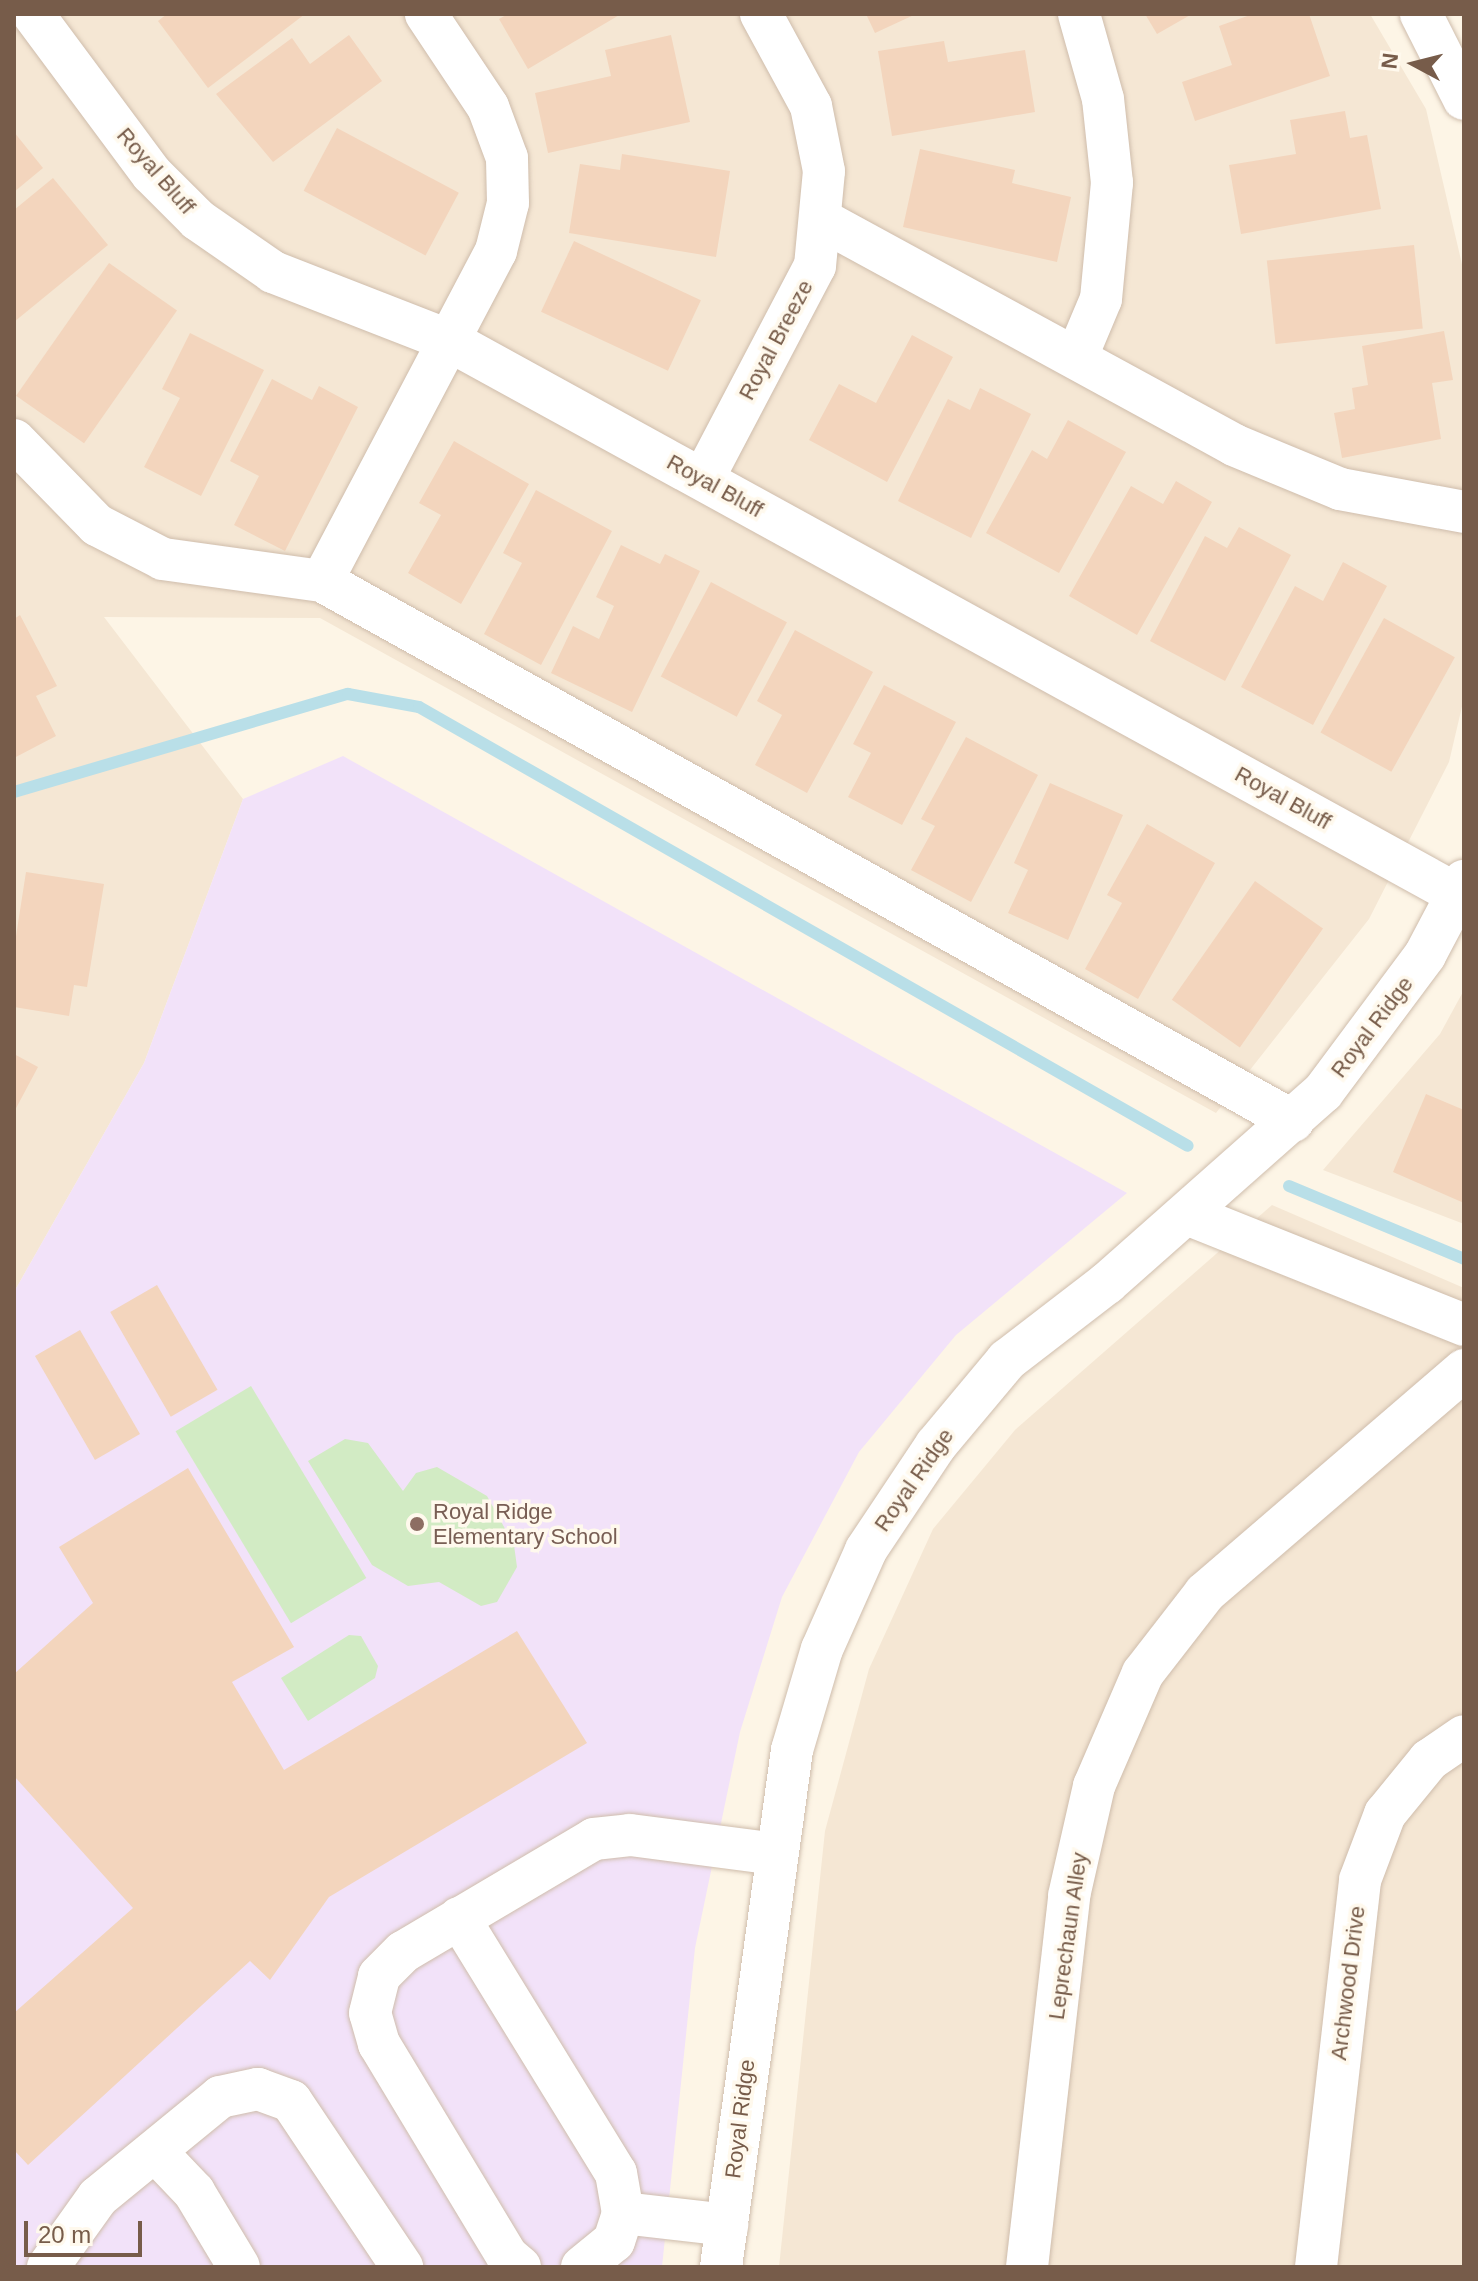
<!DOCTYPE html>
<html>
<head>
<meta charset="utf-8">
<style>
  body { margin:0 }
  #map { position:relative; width:1478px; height:2281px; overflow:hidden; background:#fdf5e6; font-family:Helvetica,sans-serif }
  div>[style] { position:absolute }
  .residential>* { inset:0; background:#f5e7d4 }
  .education>* { inset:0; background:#f2e2f9 }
  .green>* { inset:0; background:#d2ebc4; transform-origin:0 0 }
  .stream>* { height:12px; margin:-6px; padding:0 6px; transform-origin:6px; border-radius:6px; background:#b9dfe8 }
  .building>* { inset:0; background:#f3d5bd; transform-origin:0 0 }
  .roads { filter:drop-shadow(0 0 2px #cfbdac) drop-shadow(0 0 2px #cfbdac) }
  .minor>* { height:42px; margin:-21px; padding:0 21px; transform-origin:21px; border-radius:21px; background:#fff }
  .dots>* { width:22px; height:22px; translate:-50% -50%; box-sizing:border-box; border:4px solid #fff9ed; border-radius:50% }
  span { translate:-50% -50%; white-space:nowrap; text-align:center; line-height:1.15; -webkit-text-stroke:7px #fff9ed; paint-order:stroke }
  .street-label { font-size:22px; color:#775c4a }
  .education-label { font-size:22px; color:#785e54 }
  .left { translate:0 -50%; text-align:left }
  .frame { position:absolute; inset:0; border:16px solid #775c4a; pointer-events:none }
  .north { position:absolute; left:1374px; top:24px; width:80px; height:80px; -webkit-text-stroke:6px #fff9ed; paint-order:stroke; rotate:277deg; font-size:22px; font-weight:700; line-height:32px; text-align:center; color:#775c4a }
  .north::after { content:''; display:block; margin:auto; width:28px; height:36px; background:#775c4a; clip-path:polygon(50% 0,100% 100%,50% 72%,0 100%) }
  .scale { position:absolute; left:24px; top:2221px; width:118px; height:36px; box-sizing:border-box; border:4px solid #775c4a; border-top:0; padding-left:10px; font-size:24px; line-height:28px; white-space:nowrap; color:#775c4a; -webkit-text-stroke:6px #fff9ed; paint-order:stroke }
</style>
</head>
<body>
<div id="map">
  <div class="residential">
    <div style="clip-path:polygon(14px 14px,1370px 14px,1426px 109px,1464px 273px,1464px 698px,1449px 762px,1369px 919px,1216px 1113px,320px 618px,104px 617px,243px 799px,144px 1063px,14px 1292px)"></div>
    <div style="clip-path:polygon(1464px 990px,1464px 1224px,1323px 1170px,1440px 1034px)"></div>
    <div style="clip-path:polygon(1272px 1205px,1464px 1288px,1464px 2267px,779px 2267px,825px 1831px,869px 1669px,933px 1529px,1015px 1430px)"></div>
  </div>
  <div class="education">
    <div style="clip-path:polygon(343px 756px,1127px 1193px,956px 1335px,859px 1452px,782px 1597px,740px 1732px,695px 1948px,662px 2267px,14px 2267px,14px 1292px,144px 1063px,243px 799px)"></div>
  </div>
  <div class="green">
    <div style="left:251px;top:1386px;width:224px;height:88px;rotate:59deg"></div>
    <div style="clip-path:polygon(345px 1439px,368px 1443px,403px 1491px,416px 1473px,437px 1467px,487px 1496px,514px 1545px,517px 1567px,497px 1602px,481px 1606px,439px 1582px,408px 1586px,372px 1565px,308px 1461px)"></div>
    <div style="clip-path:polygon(349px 1635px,361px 1636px,378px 1666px,375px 1678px,308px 1721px,281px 1678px)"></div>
  </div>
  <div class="stream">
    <div style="left:14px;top:792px;width:348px;rotate:-16.4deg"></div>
    <div style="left:348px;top:694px;width:72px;rotate:10.4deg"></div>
    <div style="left:419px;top:707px;width:885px;rotate:29.72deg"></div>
    <div style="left:1289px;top:1186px;width:190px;rotate:22.6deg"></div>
  </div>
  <div class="building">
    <div style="clip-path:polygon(167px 14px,305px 14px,208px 88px,158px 21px)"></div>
    <div style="clip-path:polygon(508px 14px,621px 14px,528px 69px,499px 19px)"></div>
    <div style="clip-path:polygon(866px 14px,916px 14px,875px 33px)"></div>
    <div style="clip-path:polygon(1145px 14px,1192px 14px,1157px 34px)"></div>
    <div style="clip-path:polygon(1253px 14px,1309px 14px,1330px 76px,1195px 121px,1182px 82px,1232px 65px,1219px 26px)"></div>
    <div style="clip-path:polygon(349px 35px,382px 81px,273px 162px,216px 94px,292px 38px,310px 64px)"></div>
    <div style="clip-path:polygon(671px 35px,690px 122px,548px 153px,535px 93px,611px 76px,605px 50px)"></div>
    <div style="clip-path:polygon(944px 41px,948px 62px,1025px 50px,1035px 112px,892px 136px,878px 51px)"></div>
    <div style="clip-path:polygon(1345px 111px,1350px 138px,1367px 135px,1381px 209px,1241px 234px,1229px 165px,1296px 154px,1290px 120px)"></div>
    <div style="left:337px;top:128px;width:138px;height:71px;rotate:28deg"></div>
    <div style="clip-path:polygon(14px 132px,43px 168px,14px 192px)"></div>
    <div style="clip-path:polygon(920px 149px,1015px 170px,1012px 183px,1071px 197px,1057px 262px,903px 227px)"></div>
    <div style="clip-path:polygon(622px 154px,730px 171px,716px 257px,569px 233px,580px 164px,620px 170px)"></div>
    <div style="clip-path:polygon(53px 178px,108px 245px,14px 322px,14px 210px)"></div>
    <div style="left:574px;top:241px;width:140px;height:78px;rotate:25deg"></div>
    <div style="left:1414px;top:245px;width:84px;height:148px;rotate:84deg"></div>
    <div style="left:109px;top:263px;width:83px;height:162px;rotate:35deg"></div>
    <div style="clip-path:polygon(1444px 331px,1453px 380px,1432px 383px,1441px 439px,1342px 458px,1334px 413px,1355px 409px,1352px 388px,1368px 385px,1362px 346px)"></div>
    <div style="clip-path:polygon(190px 333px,264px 370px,201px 496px,144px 467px,180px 398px,162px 389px)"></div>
    <div style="clip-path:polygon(912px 335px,953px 357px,887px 482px,809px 440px,839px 384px,876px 403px)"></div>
    <div style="clip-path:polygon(272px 379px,312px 400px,319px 386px,358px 407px,285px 551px,234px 525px,259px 476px,230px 461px)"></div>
    <div style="clip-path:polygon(980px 388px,1031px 414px,971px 538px,898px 501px,948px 399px,970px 410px)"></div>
    <div style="clip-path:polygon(1068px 420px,1126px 452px,1059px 573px,986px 533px,1032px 450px,1047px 459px)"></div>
    <div style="clip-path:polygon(454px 441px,529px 484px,461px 604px,408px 573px,441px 515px,419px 503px)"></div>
    <div style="clip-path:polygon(1176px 481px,1212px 502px,1137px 635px,1069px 596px,1131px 486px,1163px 504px)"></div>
    <div style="clip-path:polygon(536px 490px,612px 531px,541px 665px,484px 634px,522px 563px,503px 553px)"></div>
    <div style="clip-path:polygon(1239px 527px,1291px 555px,1225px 681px,1150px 641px,1205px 536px,1227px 548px)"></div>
    <div style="clip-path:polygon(621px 545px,660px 564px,665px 554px,700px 571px,632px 712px,551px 673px,573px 626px,599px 639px,614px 606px,596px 597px)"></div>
    <div style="clip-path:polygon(1343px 562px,1387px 586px,1313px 725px,1241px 687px,1295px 586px,1323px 601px)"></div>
    <div style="left:711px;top:582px;width:86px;height:107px;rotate:28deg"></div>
    <div style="clip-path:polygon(20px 615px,57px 686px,36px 696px,56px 736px,14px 758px,14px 619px)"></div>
    <div style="left:1384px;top:618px;width:81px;height:131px;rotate:29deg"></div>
    <div style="clip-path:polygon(795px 630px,873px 672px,807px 793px,755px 765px,782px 715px,757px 701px)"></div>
    <div style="clip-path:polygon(884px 685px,956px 722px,902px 825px,848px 797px,871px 753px,853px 744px)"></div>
    <div style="clip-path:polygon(966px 737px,1038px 775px,971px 902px,911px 870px,935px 826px,921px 819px)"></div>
    <div style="clip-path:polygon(1050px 783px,1123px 815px,1068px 940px,1008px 913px,1028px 870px,1014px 863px)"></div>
    <div style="clip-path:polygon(1147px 824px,1215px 863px,1138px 999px,1085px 969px,1122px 903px,1107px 895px)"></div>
    <div style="clip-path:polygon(26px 872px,104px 884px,87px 987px,74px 985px,69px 1016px,14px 1007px,14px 949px)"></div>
    <div style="left:1255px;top:881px;width:83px;height:145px;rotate:35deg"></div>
    <div style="clip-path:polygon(14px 1054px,38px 1067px,14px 1112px)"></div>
    <div style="clip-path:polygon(1426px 1094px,1464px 1110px,1464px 1203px,1393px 1172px)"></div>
    <div style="left:157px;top:1285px;width:121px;height:54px;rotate:60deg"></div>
    <div style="left:80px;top:1330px;width:120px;height:52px;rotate:60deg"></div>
    <div style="clip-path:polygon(188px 1468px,294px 1647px,232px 1682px,284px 1770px,517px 1631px,587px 1743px,329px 1897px,270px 1980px,250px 1961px,28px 2165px,14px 2150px,14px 2013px,133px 1908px,14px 1776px,14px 1674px,93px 1603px,59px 1547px)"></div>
  </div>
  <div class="roads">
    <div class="minor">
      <div style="left:33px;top:14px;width:199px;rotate:53.4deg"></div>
      <div style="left:152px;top:174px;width:65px;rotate:45deg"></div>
      <div style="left:198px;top:220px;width:91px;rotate:34.7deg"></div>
      <div style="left:273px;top:272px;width:190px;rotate:21.3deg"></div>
      <div style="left:450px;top:341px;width:1150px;rotate:28.79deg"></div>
      <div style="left:1421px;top:14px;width:95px;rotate:63.2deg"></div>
      <div style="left:820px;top:219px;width:472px;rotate:28.6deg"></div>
      <div style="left:1234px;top:445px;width:115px;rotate:22.5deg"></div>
      <div style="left:1340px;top:489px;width:126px;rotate:10.5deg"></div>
      <div style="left:1077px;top:356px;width:62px;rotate:-67.2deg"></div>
      <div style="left:1101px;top:299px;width:117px;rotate:-84.6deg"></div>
      <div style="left:1112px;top:183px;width:84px;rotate:-96.1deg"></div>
      <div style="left:1103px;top:99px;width:88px;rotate:-105.8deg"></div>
      <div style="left:14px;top:440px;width:119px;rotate:45.7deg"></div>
      <div style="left:97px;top:525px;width:74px;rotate:27.3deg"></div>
      <div style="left:163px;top:559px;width:161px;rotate:7.9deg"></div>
      <div style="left:322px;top:581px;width:1111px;rotate:29.08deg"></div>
      <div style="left:703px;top:479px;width:241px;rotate:-62.3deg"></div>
      <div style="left:815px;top:266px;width:95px;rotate:-84.6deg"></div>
      <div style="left:824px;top:171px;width:66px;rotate:-101.3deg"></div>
      <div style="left:811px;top:106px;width:105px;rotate:-118.5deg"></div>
      <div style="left:322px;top:581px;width:373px;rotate:-62.2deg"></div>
      <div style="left:496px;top:251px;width:49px;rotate:-76deg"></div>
      <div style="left:508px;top:203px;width:45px;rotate:-91.3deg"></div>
      <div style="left:507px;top:158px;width:54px;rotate:-110.4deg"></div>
      <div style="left:488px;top:107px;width:112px;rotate:-123.7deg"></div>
      <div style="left:1187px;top:1214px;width:298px;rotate:21.8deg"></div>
      <div style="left:459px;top:1918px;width:299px;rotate:58.4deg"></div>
      <div style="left:616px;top:2173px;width:41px;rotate:80.1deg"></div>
      <div style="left:155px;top:2151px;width:57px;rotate:46.4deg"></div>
      <div style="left:194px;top:2192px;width:87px;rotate:59deg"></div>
      <div style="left:48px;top:2267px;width:86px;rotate:-54.5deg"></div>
      <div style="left:98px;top:2197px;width:158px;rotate:-39.3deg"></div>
      <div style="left:220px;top:2097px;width:39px;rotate:-12deg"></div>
      <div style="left:258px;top:2089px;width:35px;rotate:20deg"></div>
      <div style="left:291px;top:2101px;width:200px;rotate:56.2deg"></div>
      <div style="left:520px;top:2267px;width:17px;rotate:-140deg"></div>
      <div style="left:507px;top:2256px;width:248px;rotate:-121.1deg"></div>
      <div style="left:379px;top:2044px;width:32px;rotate:-106deg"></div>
      <div style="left:370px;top:2013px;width:38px;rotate:-76deg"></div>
      <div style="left:379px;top:1976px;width:34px;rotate:-45deg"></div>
      <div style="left:403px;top:1952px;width:222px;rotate:-30.6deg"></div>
      <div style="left:594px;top:1839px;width:36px;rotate:-6deg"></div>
      <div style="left:630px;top:1835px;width:147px;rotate:7.4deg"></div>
      <div style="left:582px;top:2267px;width:41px;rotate:-39.1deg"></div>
      <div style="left:614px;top:2241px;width:29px;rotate:-72deg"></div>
      <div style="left:623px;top:2213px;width:105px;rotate:6.6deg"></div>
      <div style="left:721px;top:2267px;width:522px;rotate:-82.18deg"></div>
      <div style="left:792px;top:1750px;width:105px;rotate:-73.5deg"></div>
      <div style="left:822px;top:1649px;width:108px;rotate:-66deg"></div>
      <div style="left:866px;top:1550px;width:126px;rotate:-56.3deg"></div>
      <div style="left:936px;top:1445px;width:111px;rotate:-50.1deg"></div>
      <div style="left:1007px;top:1360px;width:126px;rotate:-37.6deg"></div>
      <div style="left:1107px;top:1283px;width:288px;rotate:-41.5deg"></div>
      <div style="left:1323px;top:1092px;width:171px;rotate:-53.3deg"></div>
      <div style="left:1425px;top:955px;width:84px;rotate:-62.2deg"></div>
      <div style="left:1027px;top:2267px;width:373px;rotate:-83.5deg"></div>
      <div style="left:1069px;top:1896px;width:113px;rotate:-77.2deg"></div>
      <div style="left:1094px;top:1786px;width:123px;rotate:-66.6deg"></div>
      <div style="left:1143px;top:1673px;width:101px;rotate:-52.2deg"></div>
      <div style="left:1205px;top:1593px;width:342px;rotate:-40.7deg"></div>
      <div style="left:1316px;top:2267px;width:389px;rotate:-83.5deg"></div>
      <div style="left:1360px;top:1880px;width:71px;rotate:-69.3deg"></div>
      <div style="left:1385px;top:1814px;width:70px;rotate:-50.8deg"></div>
      <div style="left:1429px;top:1760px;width:42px;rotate:-34.4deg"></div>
    </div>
  </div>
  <div class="dots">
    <div style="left:417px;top:1524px;background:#8d6e63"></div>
  </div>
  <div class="street-label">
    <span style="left:156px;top:171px;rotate:49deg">Royal Bluff</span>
    <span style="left:776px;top:340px;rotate:-62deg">Royal Breeze</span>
    <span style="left:715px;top:486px;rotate:29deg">Royal Bluff</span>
    <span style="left:1283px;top:798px;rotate:29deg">Royal Bluff</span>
    <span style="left:1372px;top:1027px;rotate:-53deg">Royal Ridge</span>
    <span style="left:914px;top:1480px;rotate:-55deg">Royal Ridge</span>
    <span style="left:1068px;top:1936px;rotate:-82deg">Leprechaun Alley</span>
    <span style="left:1348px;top:1983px;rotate:-83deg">Archwood Drive</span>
    <span style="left:740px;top:2119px;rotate:-83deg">Royal Ridge</span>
  </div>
  <div class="education-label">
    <span class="left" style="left:433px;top:1524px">Royal Ridge<br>Elementary School</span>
  </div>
  <div class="frame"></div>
  <div class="north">N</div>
  <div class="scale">20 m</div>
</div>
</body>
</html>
